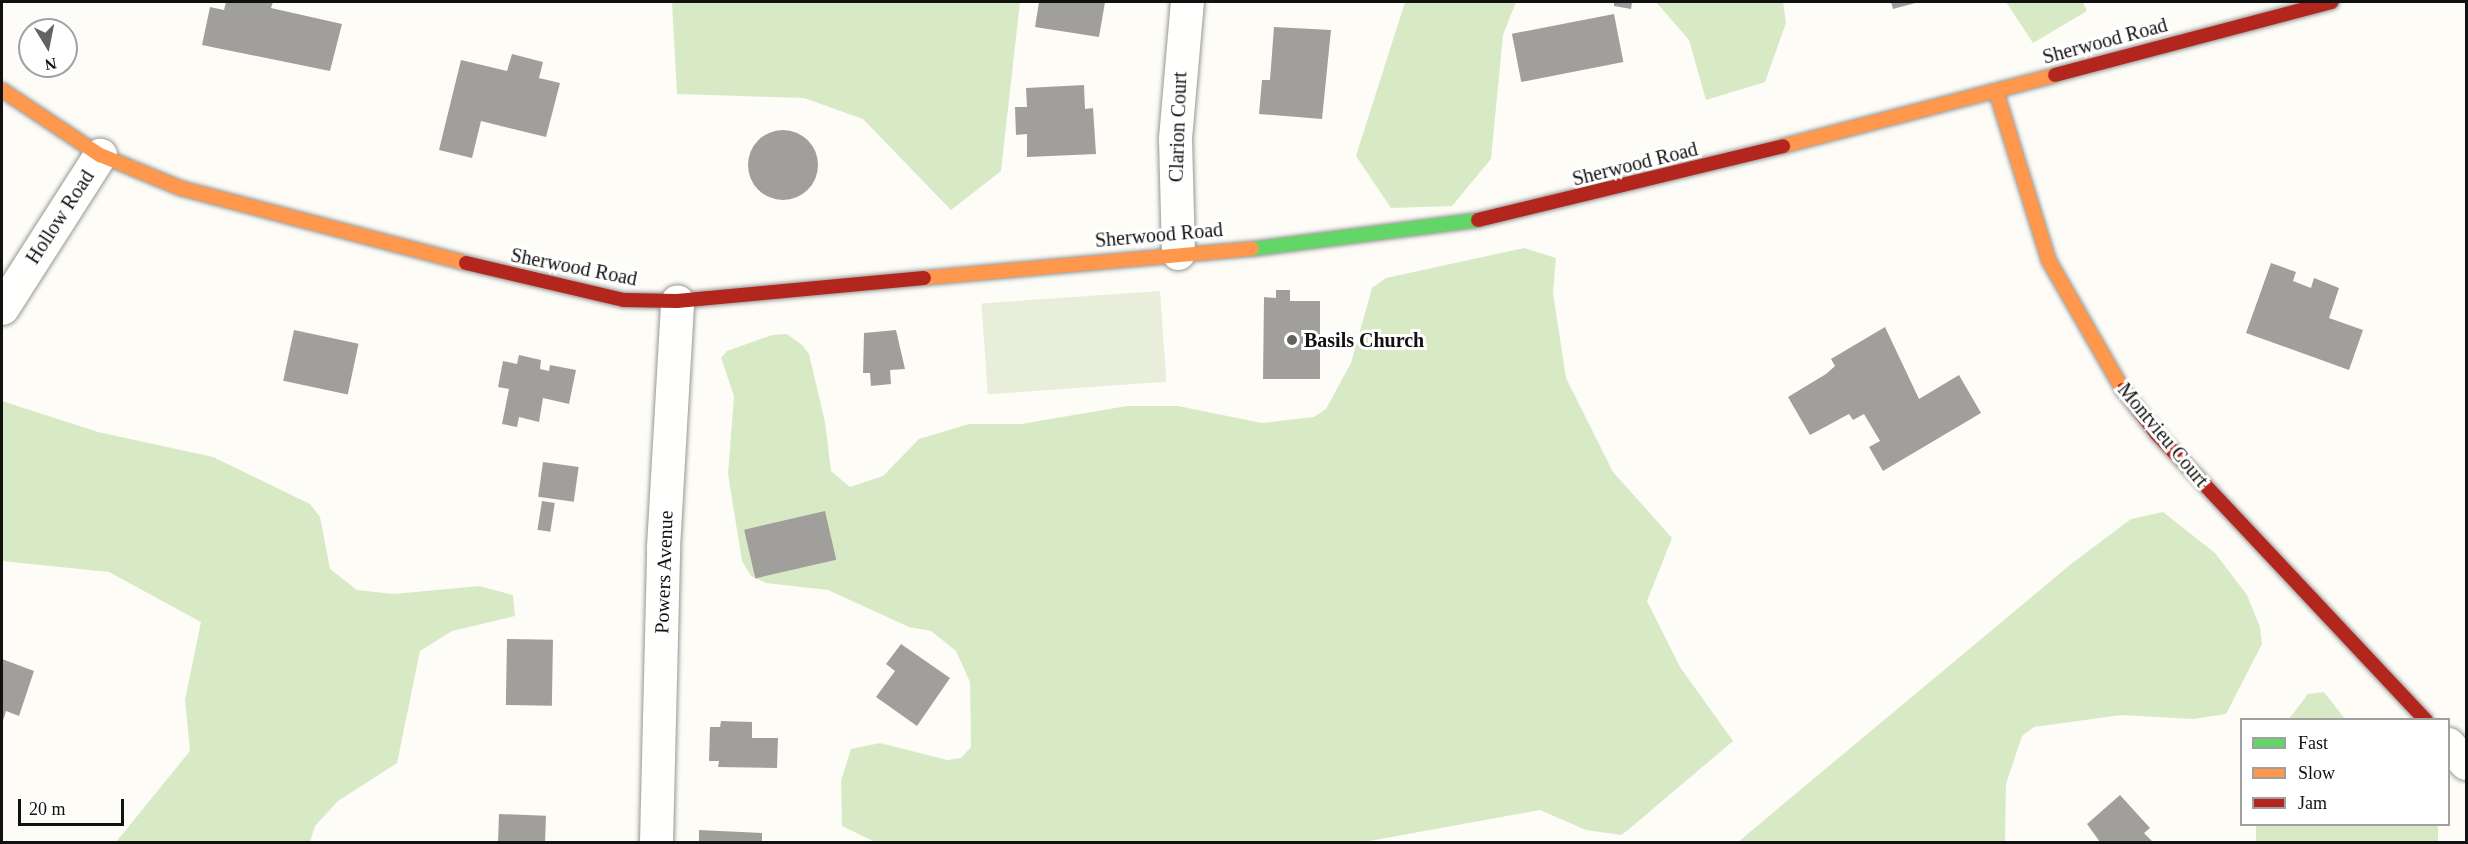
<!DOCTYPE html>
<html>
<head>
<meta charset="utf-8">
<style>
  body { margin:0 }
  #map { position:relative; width:2468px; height:844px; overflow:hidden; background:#fdfcf7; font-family:Georgia,serif }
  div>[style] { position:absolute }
  .forest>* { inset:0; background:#d8eac5; transform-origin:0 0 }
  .cemetery>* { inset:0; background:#e9eedb; transform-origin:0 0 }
  .building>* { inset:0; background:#a19f9c; transform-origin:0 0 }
  .round { border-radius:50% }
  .roads { filter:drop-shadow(0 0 2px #979795) drop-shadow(0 0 2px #979795) }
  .street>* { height:33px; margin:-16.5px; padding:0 16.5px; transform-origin:16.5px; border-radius:16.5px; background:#fffffe }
  .fast>* { height:14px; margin:-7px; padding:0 7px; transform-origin:7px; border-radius:7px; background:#63d668 }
  .slow>* { height:14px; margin:-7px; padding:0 7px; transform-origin:7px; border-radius:7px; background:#ff974d }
  .jam>* { height:14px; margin:-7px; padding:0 7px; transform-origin:7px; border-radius:7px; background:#b3261e }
  .dots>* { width:16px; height:16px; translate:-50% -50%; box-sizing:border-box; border:3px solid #fff; border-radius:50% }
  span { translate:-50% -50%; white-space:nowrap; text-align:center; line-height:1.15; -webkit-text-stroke:6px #fff; paint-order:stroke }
  .street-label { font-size:20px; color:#111 }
  .poi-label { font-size:20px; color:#111; font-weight:700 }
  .left { translate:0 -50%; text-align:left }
  .frame { position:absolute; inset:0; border:3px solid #111; pointer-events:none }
  .legend { position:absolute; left:2240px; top:718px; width:210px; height:108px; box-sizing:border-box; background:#fff; border:2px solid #a0a0a0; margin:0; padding:8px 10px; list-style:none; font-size:18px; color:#111 }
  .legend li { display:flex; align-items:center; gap:12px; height:30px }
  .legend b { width:30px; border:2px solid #a0a0a0 }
  .north { position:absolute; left:18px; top:18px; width:60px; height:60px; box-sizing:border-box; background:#fff; border:2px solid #a0a0a0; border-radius:50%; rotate:170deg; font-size:16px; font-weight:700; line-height:24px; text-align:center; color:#111 }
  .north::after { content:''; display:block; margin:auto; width:21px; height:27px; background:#646362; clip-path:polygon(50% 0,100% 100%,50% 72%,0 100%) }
  .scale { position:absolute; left:18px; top:799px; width:106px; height:27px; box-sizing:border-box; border:3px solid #111; border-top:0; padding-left:8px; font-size:18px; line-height:21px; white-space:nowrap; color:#111; -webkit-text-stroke:4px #fff; paint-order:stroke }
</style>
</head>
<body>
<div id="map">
  <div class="forest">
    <div style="clip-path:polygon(672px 2px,1020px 2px,1001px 171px,951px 210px,863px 119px,804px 98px,677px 94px)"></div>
    <div style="clip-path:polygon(1405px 2px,1516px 2px,1503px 35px,1491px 159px,1452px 206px,1391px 208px,1356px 156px)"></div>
    <div style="clip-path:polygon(1656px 2px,1783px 2px,1786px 23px,1765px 82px,1706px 100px,1689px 40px)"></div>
    <div style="clip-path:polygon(2006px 2px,2083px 2px,2087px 11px,2033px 43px)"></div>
    <div style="clip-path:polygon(1524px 248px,1556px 258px,1553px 293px,1566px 378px,1613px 472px,1672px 538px,1647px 601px,1680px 667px,1733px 741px,1628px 830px,1621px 835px,1586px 830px,1540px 810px,1364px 842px,875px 842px,842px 826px,841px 781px,851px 749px,880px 743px,947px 760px,961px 758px,971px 747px,970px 682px,956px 651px,931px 631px,909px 627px,828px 590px,766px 583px,751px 576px,742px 561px,728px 474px,734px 396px,721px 358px,727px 351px,772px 335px,787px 334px,802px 345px,809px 354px,825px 422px,831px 471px,850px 487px,883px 476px,919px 439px,969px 424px,1021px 424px,1127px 406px,1178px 406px,1262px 423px,1314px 417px,1326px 409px,1351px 363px,1372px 288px,1386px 278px)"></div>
    <div style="clip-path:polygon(2px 401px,98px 432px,213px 457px,310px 504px,320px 517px,330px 569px,357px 590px,394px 594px,479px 586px,513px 595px,515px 616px,452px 631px,420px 651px,397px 763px,338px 801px,315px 826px,310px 842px,116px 842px,190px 751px,185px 700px,201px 622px,109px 572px,2px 561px)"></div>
    <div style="clip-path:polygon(2163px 512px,2215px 553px,2247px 595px,2260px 627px,2262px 644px,2226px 714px,2193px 719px,2121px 715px,2034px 727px,2022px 736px,2006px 784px,2005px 842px,1738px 842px,2071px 564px,2131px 519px)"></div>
    <div style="clip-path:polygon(2324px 692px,2345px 719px,2289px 719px,2308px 694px)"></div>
    <div style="left:2256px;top:825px;width:182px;height:18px"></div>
  </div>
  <div class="cemetery">
    <div style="left:1160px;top:291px;width:91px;height:179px;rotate:86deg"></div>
  </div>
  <div class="building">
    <div style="clip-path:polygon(226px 2px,273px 2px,271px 8px,342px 24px,330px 71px,202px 45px,210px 7px,224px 10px)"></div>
    <div style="clip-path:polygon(1039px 2px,1105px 2px,1099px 37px,1035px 27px)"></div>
    <div style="clip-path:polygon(1614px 2px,1632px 2px,1631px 9px,1614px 6px)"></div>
    <div style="clip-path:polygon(1891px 2px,1919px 2px,1893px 9px)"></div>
    <div style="left:1614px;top:14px;width:49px;height:104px;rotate:79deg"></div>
    <div style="clip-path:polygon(1274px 27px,1331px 30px,1322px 119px,1259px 114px,1262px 80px,1270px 80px)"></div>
    <div style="clip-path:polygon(512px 54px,543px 62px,539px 78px,560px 83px,546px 137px,481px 121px,472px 158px,439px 150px,461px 60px,507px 71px)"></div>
    <div style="clip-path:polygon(1084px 85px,1085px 109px,1093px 108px,1096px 154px,1027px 157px,1027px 134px,1016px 135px,1015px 107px,1027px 107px,1026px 88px)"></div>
    <div class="round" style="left:748px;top:130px;width:70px;height:70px"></div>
    <div style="clip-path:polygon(2271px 263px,2296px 272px,2293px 281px,2311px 288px,2314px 278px,2339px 288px,2329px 318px,2363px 330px,2349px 370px,2246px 333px)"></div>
    <div style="clip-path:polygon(1276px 290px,1290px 290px,1290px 301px,1320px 301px,1320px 379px,1263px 379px,1264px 297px,1276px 298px)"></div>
    <div style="clip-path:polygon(1885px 327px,1919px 399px,1959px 375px,1981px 413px,1883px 471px,1869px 447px,1880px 441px,1864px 414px,1853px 420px,1849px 414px,1810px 435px,1788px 397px,1826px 374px,1835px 366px,1831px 359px)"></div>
    <div style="left:294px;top:330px;width:66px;height:52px;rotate:12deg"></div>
    <div style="clip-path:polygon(896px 330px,905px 369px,890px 370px,891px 384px,871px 386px,870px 373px,863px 373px,864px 333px)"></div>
    <div style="clip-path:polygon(519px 355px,541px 360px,540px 369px,549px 371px,550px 365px,576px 370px,569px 404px,543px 398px,539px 422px,519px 417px,517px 427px,502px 424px,509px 389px,498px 387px,503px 361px,517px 364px)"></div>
    <div style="left:543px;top:462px;width:36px;height:35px;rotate:8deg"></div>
    <div style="left:542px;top:501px;width:13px;height:29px;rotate:9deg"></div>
    <div style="left:825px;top:511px;width:50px;height:83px;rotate:77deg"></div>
    <div style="left:507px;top:639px;width:46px;height:66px;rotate:1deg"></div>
    <div style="clip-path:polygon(901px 644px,950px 678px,917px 726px,876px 697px,895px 671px,886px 664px)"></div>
    <div style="clip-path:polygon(2px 659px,34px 671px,19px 716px,6px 711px,2px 724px)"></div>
    <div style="clip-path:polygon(721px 721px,752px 722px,752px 738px,778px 738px,777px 768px,718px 767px,719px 761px,709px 761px,710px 727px,720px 727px)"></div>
    <div style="clip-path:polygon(2120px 795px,2150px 828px,2144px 833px,2153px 842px,2100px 842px,2087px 824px)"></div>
    <div style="left:499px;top:814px;width:47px;height:28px;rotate:2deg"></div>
    <div style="clip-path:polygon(699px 830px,762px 833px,762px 842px,699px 842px)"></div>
  </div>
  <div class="roads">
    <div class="street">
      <div style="left:1178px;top:253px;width:115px;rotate:-91.5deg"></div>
      <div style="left:1175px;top:138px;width:137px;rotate:-85deg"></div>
      <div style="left:2px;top:308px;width:182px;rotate:-57.4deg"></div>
      <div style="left:2448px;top:744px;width:26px;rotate:47deg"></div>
      <div style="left:656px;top:842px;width:295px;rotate:-88.6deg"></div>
      <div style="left:663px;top:547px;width:246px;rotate:-86.7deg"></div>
    </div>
    <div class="fast">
      <div style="left:1252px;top:249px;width:228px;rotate:-7.3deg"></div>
    </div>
    <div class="slow">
      <div style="left:2px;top:90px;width:118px;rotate:33.6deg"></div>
      <div style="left:100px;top:155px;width:87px;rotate:22.4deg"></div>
      <div style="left:180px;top:188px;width:296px;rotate:14.7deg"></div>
      <div style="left:1996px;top:91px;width:178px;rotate:72.7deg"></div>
      <div style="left:2049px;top:261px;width:149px;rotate:60.2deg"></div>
      <div style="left:1783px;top:146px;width:281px;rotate:-14.6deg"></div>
      <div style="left:924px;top:278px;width:329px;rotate:-5.1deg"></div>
    </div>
    <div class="jam">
      <div style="left:2055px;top:75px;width:286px;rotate:-14.8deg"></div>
      <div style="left:1478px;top:220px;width:314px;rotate:-13.6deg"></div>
      <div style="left:466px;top:263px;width:162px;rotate:13.2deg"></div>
      <div style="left:624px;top:300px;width:53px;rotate:1.1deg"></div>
      <div style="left:677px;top:301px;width:248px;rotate:-5.3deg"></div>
      <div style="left:2123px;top:390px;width:56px;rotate:52.3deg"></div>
      <div style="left:2157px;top:434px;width:393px;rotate:46.8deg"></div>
    </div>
  </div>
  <div class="dots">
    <div style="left:1292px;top:340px;background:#646362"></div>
  </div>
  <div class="street-label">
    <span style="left:2105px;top:41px;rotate:-15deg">Sherwood Road</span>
    <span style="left:1178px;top:127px;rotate:-88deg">Clarion Court</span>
    <span style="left:1635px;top:164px;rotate:-14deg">Sherwood Road</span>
    <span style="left:60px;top:217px;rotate:-57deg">Hollow Road</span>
    <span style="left:1159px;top:235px;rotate:-5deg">Sherwood Road</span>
    <span style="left:574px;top:267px;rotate:11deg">Sherwood Road</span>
    <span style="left:2163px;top:435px;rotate:50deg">Montvieu Court</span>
    <span style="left:664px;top:572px;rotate:-88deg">Powers Avenue</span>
  </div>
  <div class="poi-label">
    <span class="left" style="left:1304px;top:340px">Basils Church</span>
  </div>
  <div class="frame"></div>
  <ul class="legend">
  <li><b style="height:8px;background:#63d668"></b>Fast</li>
  <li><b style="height:8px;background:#ff974d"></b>Slow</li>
  <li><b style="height:8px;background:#b3261e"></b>Jam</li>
  </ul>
  <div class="north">N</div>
  <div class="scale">20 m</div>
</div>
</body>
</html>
